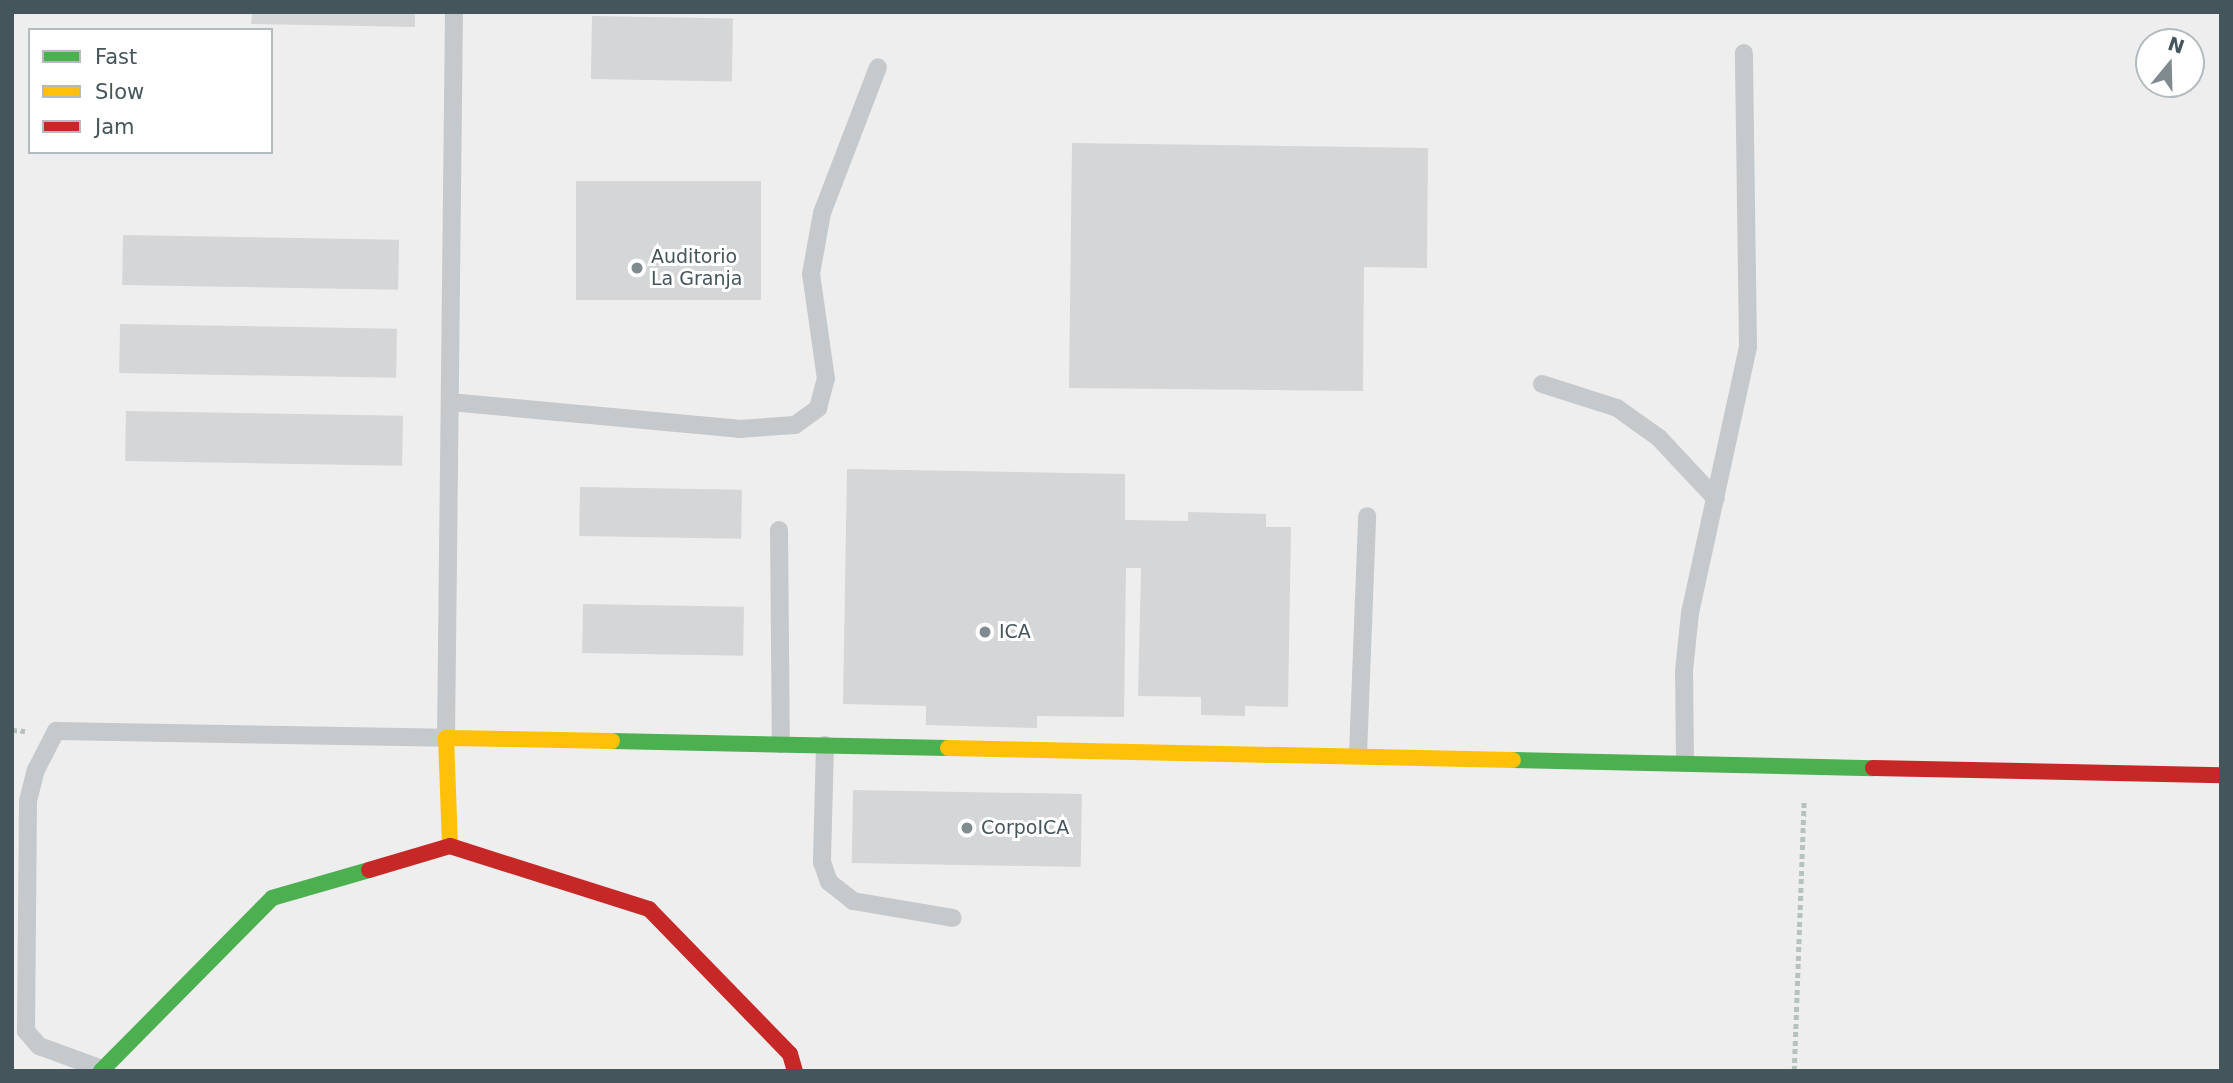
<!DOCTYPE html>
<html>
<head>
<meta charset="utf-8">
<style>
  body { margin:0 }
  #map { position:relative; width:2233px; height:1083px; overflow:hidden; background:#efeeee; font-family:"DejaVu Sans",sans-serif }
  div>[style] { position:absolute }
  .building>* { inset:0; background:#d5d6d7; transform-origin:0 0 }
  .path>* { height:4.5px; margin-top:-2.25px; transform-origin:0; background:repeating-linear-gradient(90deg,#b4c3bb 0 5px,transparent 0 8.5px) }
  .lane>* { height:18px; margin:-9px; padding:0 9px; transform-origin:9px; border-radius:9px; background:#c5c9cb }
  .fast>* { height:16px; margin:-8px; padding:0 8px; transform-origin:8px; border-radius:8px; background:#4caf50 }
  .slow>* { height:16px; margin:-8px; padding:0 8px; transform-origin:8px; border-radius:8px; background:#ffc107 }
  .jam>* { height:16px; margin:-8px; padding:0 8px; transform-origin:8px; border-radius:8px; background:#c62828 }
  .dots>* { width:19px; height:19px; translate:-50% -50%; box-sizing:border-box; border:4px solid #fff; border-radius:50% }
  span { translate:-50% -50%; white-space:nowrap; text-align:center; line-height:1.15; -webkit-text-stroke:6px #fff; paint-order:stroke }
  .poi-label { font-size:19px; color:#44555c }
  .left { translate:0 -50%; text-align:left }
  .frame { position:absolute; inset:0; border:14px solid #44555c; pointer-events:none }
  .legend { position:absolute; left:28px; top:28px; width:245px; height:126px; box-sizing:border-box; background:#fff; border:2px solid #b4bbbe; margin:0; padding:9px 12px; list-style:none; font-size:21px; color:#44555c }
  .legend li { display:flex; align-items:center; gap:14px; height:35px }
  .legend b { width:35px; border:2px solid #b4bbbe }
  .north { position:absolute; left:2135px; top:28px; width:70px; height:70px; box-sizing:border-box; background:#fff; border:2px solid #b4bbbe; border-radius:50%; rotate:19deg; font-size:19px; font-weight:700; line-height:28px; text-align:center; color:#44555c }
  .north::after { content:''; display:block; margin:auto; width:24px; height:32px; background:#808b8f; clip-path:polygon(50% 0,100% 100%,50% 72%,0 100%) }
</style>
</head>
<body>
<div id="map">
  <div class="building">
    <div style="clip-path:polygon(252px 12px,415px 12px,415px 27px,251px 24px)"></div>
    <div style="left:592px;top:16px;width:141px;height:63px;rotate:1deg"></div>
    <div style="clip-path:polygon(1072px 143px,1428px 148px,1427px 268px,1364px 267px,1363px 391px,1069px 388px)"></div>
    <div style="left:761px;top:181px;width:119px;height:185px;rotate:90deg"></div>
    <div style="left:123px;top:235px;width:276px;height:50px;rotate:1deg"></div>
    <div style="left:120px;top:324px;width:277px;height:49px;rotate:1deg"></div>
    <div style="left:126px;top:411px;width:277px;height:50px;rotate:1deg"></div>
    <div style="clip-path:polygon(847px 469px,1125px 474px,1125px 520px,1188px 521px,1188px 512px,1266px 514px,1266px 527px,1291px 527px,1288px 707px,1245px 706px,1245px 716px,1201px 715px,1201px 697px,1138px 696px,1141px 568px,1126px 568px,1124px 717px,1037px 716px,1037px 728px,926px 725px,926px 706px,843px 704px)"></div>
    <div style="left:580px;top:487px;width:162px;height:49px;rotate:1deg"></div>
    <div style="left:583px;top:604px;width:161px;height:49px;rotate:1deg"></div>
    <div style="left:853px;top:790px;width:229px;height:73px;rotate:1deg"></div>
  </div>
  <div class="path">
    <div style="left:12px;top:730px;width:13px;rotate:4deg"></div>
    <div style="left:1794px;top:1071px;width:269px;rotate:-87.9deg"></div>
  </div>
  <div class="lane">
    <div style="left:1542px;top:384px;width:79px;rotate:17.7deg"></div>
    <div style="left:1617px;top:408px;width:52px;rotate:35.5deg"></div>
    <div style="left:1659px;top:438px;width:83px;rotate:46.9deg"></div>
    <div style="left:450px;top:402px;width:290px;rotate:5.3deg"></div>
    <div style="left:739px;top:429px;width:56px;rotate:-4.1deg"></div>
    <div style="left:795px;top:425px;width:29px;rotate:-36deg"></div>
    <div style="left:818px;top:408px;width:30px;rotate:-75deg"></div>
    <div style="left:826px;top:379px;width:106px;rotate:-98.1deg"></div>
    <div style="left:811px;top:274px;width:62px;rotate:-79.8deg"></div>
    <div style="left:822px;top:213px;width:156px;rotate:-69deg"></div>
    <div style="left:779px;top:530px;width:214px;rotate:89.5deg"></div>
    <div style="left:825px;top:745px;width:117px;rotate:91.5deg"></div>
    <div style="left:822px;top:862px;width:21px;rotate:71deg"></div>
    <div style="left:829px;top:882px;width:31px;rotate:38deg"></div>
    <div style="left:853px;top:901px;width:101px;rotate:9.6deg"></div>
    <div style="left:1358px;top:755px;width:239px;rotate:-87.8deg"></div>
    <div style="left:1685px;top:762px;width:91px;rotate:-90.6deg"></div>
    <div style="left:1684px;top:671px;width:58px;rotate:-84.1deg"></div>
    <div style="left:1690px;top:613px;width:272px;rotate:-77.7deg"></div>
    <div style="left:1748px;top:347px;width:294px;rotate:-90.8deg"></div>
    <div style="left:102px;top:1069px;width:67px;rotate:-159.9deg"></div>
    <div style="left:39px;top:1046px;width:20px;rotate:-131deg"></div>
    <div style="left:26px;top:1031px;width:230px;rotate:-89.5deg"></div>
    <div style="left:28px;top:801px;width:32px;rotate:-76deg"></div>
    <div style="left:36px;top:770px;width:44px;rotate:-62.9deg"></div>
    <div style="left:56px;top:731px;width:390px;rotate:1deg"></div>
    <div style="left:446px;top:738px;width:726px;rotate:-89.37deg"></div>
  </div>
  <div class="fast">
    <div style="left:612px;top:741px;width:336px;rotate:1.2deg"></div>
    <div style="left:1513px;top:760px;width:360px;rotate:1.3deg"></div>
    <div style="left:101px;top:1071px;width:243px;rotate:-45.3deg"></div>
    <div style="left:272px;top:898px;width:101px;rotate:-16.1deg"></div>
  </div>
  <div class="slow">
    <div style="left:948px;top:748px;width:565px;rotate:1.22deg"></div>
    <div style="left:450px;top:846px;width:108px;rotate:-92.1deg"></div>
    <div style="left:446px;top:738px;width:166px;rotate:1deg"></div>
  </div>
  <div class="jam">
    <div style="left:1873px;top:768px;width:348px;rotate:1.2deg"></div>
    <div style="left:369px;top:870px;width:84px;rotate:-16.5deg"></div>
    <div style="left:450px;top:846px;width:209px;rotate:17.6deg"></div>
    <div style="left:649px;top:909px;width:202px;rotate:45.8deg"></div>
    <div style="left:790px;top:1054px;width:18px;rotate:74deg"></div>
  </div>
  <div class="dots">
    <div style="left:637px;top:268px;background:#808b8f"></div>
    <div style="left:985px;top:632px;background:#808b8f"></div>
    <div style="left:967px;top:828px;background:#808b8f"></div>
  </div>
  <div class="poi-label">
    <span class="left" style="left:651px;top:268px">Auditorio<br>La Granja</span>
    <span class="left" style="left:999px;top:632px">ICA</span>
    <span class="left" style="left:981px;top:828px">CorpoICA</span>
  </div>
  <div class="frame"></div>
  <ul class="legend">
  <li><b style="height:9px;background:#4caf50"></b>Fast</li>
  <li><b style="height:9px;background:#ffc107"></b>Slow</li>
  <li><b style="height:9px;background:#c62828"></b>Jam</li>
  </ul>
  <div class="north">N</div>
</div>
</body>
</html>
